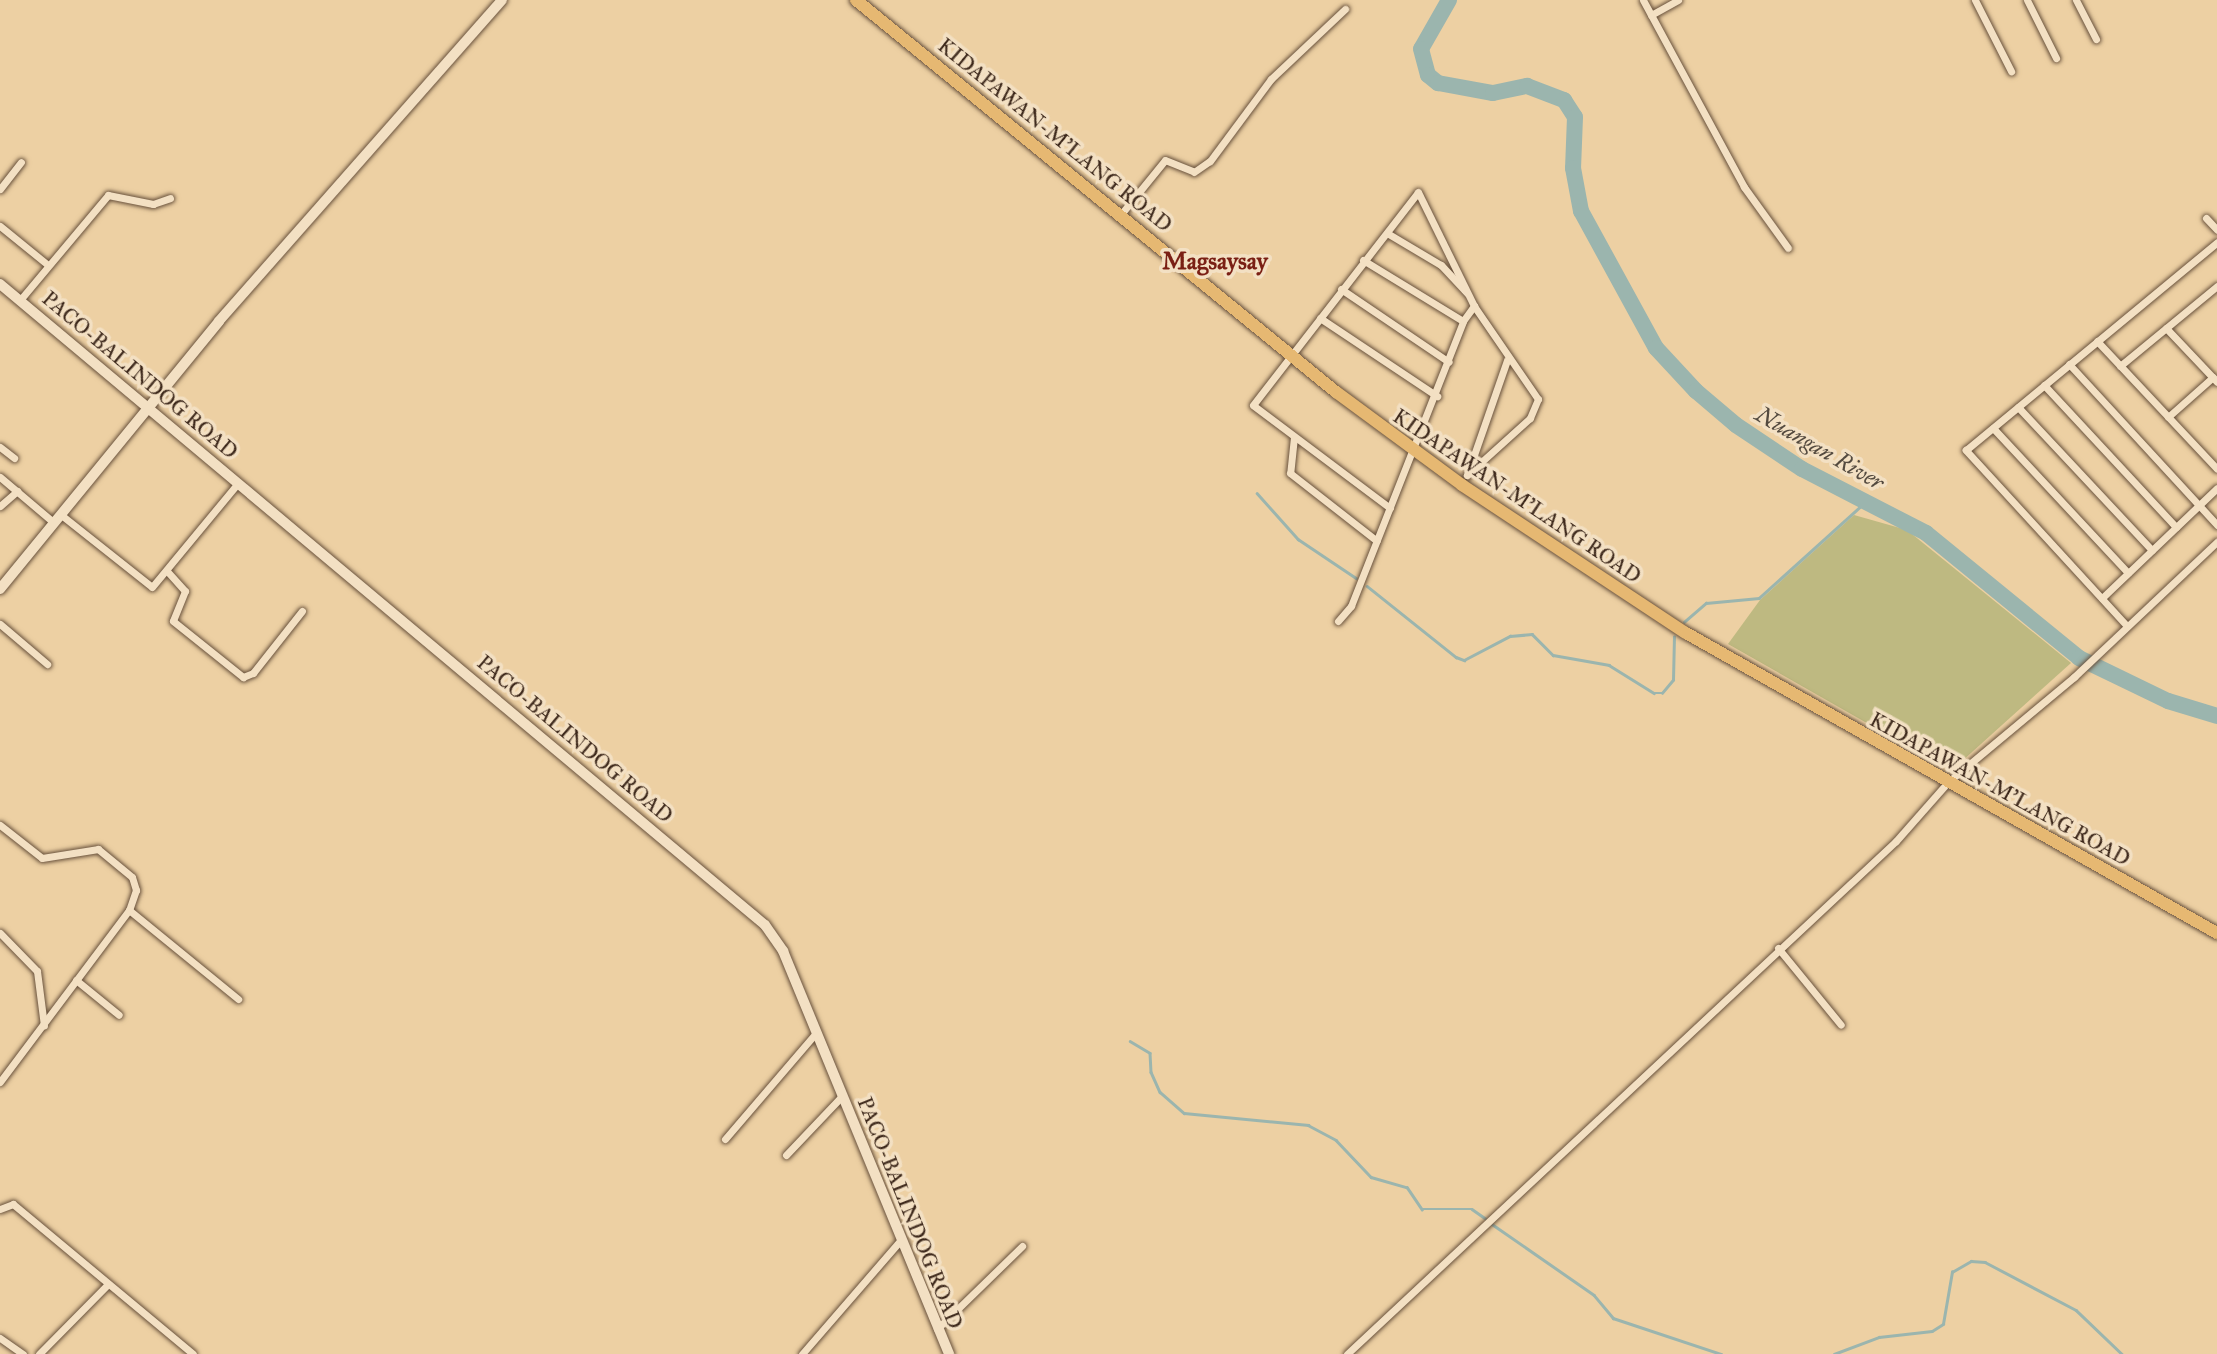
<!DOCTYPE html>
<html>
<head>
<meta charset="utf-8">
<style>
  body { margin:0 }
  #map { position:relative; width:2217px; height:1354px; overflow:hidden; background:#edd0a3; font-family:"IM FELL Great Primer",serif }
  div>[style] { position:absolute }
  .green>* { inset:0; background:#beb981 }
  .stream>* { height:2.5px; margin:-1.25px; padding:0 1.25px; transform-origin:1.25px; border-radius:1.25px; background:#9bb5ae }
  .river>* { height:16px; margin:-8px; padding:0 8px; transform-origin:8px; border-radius:8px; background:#9bb5ae }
  .roads { filter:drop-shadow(0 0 2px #68513c) drop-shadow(0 0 2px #68513c) }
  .street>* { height:7px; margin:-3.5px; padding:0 3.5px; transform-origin:3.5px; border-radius:3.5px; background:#f3e0c3 }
  .secondary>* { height:10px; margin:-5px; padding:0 5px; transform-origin:5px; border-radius:5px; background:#f3e0c3 }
  .primary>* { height:12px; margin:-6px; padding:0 6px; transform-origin:6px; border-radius:6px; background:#e6b872 }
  span { translate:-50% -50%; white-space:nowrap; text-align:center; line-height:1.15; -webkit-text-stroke:7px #f3e0c3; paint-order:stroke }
  .street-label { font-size:21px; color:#3c271a }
  .water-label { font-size:23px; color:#544a3f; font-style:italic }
  .quarter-label { font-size:24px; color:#7a1f14; font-weight:700 }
</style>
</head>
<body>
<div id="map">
  <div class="green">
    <div style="clip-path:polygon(1854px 515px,1907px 530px,2071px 663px,1951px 771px,1728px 644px,1760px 600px)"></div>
  </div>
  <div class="stream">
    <div style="left:1257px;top:493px;width:62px;rotate:48.3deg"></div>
    <div style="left:1298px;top:539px;width:70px;rotate:33.9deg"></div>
    <div style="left:1367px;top:586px;width:114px;rotate:38.6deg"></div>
    <div style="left:1456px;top:657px;width:9px;rotate:21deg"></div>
    <div style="left:1464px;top:660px;width:52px;rotate:-27.6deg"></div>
    <div style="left:1510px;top:636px;width:22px;rotate:-5deg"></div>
    <div style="left:1532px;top:634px;width:30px;rotate:45deg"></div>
    <div style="left:1553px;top:655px;width:57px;rotate:10.1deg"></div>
    <div style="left:1609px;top:665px;width:53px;rotate:31.9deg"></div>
    <div style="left:1654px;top:693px;width:8px"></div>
    <div style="left:1662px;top:693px;width:17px;rotate:-50deg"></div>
    <div style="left:1673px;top:680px;width:43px;rotate:-88.7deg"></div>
    <div style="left:1684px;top:622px;width:29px;rotate:-41deg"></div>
    <div style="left:1706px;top:603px;width:53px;rotate:-5.4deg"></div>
    <div style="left:1759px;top:598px;width:142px;rotate:-42.1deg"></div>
    <div style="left:1130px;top:1041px;width:23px;rotate:31deg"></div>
    <div style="left:1150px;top:1053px;width:19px;rotate:87deg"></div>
    <div style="left:1151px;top:1072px;width:22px;rotate:66deg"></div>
    <div style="left:1160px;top:1092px;width:32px;rotate:41deg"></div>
    <div style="left:1184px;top:1113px;width:125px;rotate:5.5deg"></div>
    <div style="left:1308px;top:1125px;width:32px;rotate:28deg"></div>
    <div style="left:1336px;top:1140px;width:51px;rotate:46.6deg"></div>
    <div style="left:1371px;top:1177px;width:37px;rotate:16deg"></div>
    <div style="left:1407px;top:1187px;width:27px;rotate:56deg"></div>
    <div style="left:1422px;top:1209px;width:50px"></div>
    <div style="left:1472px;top:1209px;width:16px;rotate:35deg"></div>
    <div style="left:1492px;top:1224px;width:124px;rotate:34.8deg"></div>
    <div style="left:1594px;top:1295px;width:30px;rotate:50deg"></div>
    <div style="left:1613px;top:1318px;width:114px;rotate:18.4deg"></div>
    <div style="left:1834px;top:1354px;width:48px;rotate:-20.7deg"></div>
    <div style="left:1879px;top:1337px;width:53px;rotate:-6.5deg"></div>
    <div style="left:1932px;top:1331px;width:13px;rotate:-32deg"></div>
    <div style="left:1943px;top:1324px;width:53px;rotate:-80.2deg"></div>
    <div style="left:1952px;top:1272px;width:22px;rotate:-30deg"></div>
    <div style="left:1971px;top:1261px;width:14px;rotate:4deg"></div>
    <div style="left:1985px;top:1262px;width:103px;rotate:27.8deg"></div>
    <div style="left:2076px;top:1310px;width:64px;rotate:43.7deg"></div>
  </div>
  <div class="river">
    <div style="left:1449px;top:0;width:56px;rotate:119.7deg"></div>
    <div style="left:1421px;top:49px;width:27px;rotate:75deg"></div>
    <div style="left:1428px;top:75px;width:13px;rotate:39deg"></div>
    <div style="left:1438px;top:83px;width:56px;rotate:10.3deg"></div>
    <div style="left:1493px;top:93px;width:35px;rotate:-12deg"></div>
    <div style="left:1527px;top:86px;width:40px;rotate:21deg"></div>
    <div style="left:1564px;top:100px;width:20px;rotate:57deg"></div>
    <div style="left:1575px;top:117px;width:51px;rotate:92.2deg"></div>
    <div style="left:1573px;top:168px;width:44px;rotate:79.5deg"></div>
    <div style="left:1581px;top:211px;width:156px;rotate:61.3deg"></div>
    <div style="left:1656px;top:348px;width:59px;rotate:47.1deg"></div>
    <div style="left:1696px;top:391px;width:52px;rotate:40.4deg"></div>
    <div style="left:1736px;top:425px;width:79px;rotate:33.7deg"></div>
    <div style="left:1802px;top:469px;width:140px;rotate:27.3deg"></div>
    <div style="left:1926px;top:533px;width:198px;rotate:39.2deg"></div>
    <div style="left:2079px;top:658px;width:99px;rotate:25.8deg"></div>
    <div style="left:2168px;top:701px;width:51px;rotate:17deg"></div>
  </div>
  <div class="roads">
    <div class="street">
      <div style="left:1643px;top:0;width:213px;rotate:61.6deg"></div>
      <div style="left:1744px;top:187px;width:75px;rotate:54.2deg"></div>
      <div style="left:1975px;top:0;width:80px;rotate:63.1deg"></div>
      <div style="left:2027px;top:0;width:65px;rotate:63.4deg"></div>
      <div style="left:2076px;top:0;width:44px;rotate:62.9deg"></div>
      <div style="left:1651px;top:15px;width:31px;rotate:-29deg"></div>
      <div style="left:0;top:189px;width:34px;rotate:-52deg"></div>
      <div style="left:1122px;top:213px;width:68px;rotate:-50.9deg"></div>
      <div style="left:1165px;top:160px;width:31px;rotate:22deg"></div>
      <div style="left:1194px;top:172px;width:19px;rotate:-35deg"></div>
      <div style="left:1210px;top:161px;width:102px;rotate:-53.4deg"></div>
      <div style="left:1271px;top:79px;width:102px;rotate:-43.4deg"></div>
      <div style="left:2206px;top:218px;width:16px;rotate:47deg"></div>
      <div style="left:0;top:226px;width:62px;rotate:39.1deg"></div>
      <div style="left:1387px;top:233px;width:63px;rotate:30.7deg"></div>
      <div style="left:1441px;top:265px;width:38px;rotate:47deg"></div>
      <div style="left:1363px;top:260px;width:117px;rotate:31.4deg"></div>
      <div style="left:1341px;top:289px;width:130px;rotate:34.1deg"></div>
      <div style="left:20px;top:300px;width:137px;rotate:-50deg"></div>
      <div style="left:108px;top:195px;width:46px;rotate:11.3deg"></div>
      <div style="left:153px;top:204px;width:18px;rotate:-19deg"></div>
      <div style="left:1320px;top:318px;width:141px;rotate:33.7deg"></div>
      <div style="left:2166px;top:328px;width:74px;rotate:46.6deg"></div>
      <div style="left:2097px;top:341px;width:175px;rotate:46.8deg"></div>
      <div style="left:2069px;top:364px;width:219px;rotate:47.4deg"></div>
      <div style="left:2120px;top:366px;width:126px;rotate:-39.5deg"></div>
      <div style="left:2044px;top:385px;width:194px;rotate:47.1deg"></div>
      <div style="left:2018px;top:407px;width:196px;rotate:46.9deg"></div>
      <div style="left:2168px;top:417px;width:60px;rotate:-41.6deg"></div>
      <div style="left:1993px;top:428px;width:198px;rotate:47deg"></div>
      <div style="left:1294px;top:437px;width:36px;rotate:96deg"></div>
      <div style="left:1290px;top:473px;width:110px;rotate:38deg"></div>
      <div style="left:0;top:447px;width:18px;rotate:38deg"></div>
      <div style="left:1467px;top:475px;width:122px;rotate:-70.8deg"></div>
      <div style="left:0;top:477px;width:70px;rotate:40.3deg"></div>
      <div style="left:0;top:506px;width:23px;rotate:-41deg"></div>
      <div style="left:1390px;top:508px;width:171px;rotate:-143.1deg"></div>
      <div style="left:1253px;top:405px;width:269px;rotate:-52.2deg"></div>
      <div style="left:1418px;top:192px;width:127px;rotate:63.8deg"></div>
      <div style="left:1474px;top:306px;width:113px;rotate:55.5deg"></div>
      <div style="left:1538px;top:399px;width:21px;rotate:113deg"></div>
      <div style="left:1530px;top:418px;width:85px;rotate:137.9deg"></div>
      <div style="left:60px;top:514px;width:117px;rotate:38.4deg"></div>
      <div style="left:152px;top:587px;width:135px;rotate:-50.4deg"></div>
      <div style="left:167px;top:571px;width:27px;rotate:48deg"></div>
      <div style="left:185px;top:591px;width:32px;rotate:112deg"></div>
      <div style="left:173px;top:621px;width:90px;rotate:38.7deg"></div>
      <div style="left:243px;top:677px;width:11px;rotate:-22deg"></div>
      <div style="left:253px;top:673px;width:79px;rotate:-51.7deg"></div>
      <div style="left:2102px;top:598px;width:159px;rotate:-43.7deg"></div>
      <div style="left:1338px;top:621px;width:20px;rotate:-49deg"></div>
      <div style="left:1351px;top:606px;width:306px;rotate:-68.5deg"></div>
      <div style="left:1463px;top:321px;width:19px;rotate:-54deg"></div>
      <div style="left:0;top:624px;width:62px;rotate:40.4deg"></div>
      <div style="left:2127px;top:626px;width:239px;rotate:-132.5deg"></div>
      <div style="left:1966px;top:450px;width:326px;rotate:-39.6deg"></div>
      <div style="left:0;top:825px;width:53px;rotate:38.2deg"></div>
      <div style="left:42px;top:858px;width:57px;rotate:-9.1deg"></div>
      <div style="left:98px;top:849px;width:44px;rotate:39.5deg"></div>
      <div style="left:132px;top:877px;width:14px;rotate:73deg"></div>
      <div style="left:136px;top:890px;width:21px;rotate:109deg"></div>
      <div style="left:129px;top:910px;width:215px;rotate:126.9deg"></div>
      <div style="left:129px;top:910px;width:141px;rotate:39.2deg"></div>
      <div style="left:0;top:933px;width:53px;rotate:45.8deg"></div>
      <div style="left:37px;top:971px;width:55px;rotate:82.7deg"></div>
      <div style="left:1778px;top:948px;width:99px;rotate:50.7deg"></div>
      <div style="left:76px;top:980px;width:55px;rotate:39.1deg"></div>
      <div style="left:725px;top:1139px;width:140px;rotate:-49.4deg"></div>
      <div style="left:786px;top:1155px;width:80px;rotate:-46.5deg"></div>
      <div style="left:0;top:1209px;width:14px;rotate:-21deg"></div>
      <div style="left:13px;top:1204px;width:234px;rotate:39.8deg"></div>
      <div style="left:937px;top:1329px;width:119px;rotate:-44.3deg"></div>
      <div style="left:0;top:1338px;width:28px;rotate:35deg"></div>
      <div style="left:39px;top:1354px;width:98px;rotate:-45.4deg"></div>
      <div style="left:802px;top:1354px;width:148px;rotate:-49.1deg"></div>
      <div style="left:1347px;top:1354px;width:751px;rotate:-43.06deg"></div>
      <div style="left:1896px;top:841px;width:79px;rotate:-48.6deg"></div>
      <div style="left:1948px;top:782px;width:164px;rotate:-39.8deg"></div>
      <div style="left:2074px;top:677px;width:197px;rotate:-43.4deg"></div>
    </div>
    <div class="secondary">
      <div style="left:0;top:284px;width:998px;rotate:39.96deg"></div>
      <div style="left:765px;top:925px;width:32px;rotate:55deg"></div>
      <div style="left:783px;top:951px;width:436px;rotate:67.6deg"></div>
      <div style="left:0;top:589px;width:346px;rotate:-50.7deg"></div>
      <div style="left:219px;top:321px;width:428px;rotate:-48.6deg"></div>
    </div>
    <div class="primary">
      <div style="left:856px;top:0;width:620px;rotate:39.24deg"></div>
      <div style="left:1336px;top:392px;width:157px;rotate:36.4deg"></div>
      <div style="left:1462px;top:485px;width:268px;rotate:33.5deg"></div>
      <div style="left:1686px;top:633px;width:610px;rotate:29.47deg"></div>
    </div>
  </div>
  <div class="street-label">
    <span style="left:1055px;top:135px;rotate:39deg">KIDAPAWAN-M'LANG ROAD</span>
    <span style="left:140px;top:375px;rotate:40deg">PACO-BALINDOG ROAD</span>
    <span style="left:1517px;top:496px;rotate:34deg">KIDAPAWAN-M'LANG ROAD</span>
    <span style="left:575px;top:739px;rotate:40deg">PACO-BALINDOG ROAD</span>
    <span style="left:2000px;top:789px;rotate:29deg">KIDAPAWAN-M'LANG ROAD</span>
    <span style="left:910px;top:1213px;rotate:68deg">PACO-BALINDOG ROAD</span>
  </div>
  <div class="water-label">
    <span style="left:1820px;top:448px;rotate:30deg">Nuangan River</span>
  </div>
  <div class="quarter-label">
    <span style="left:1215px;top:262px">Magsaysay</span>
  </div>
</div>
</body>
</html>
